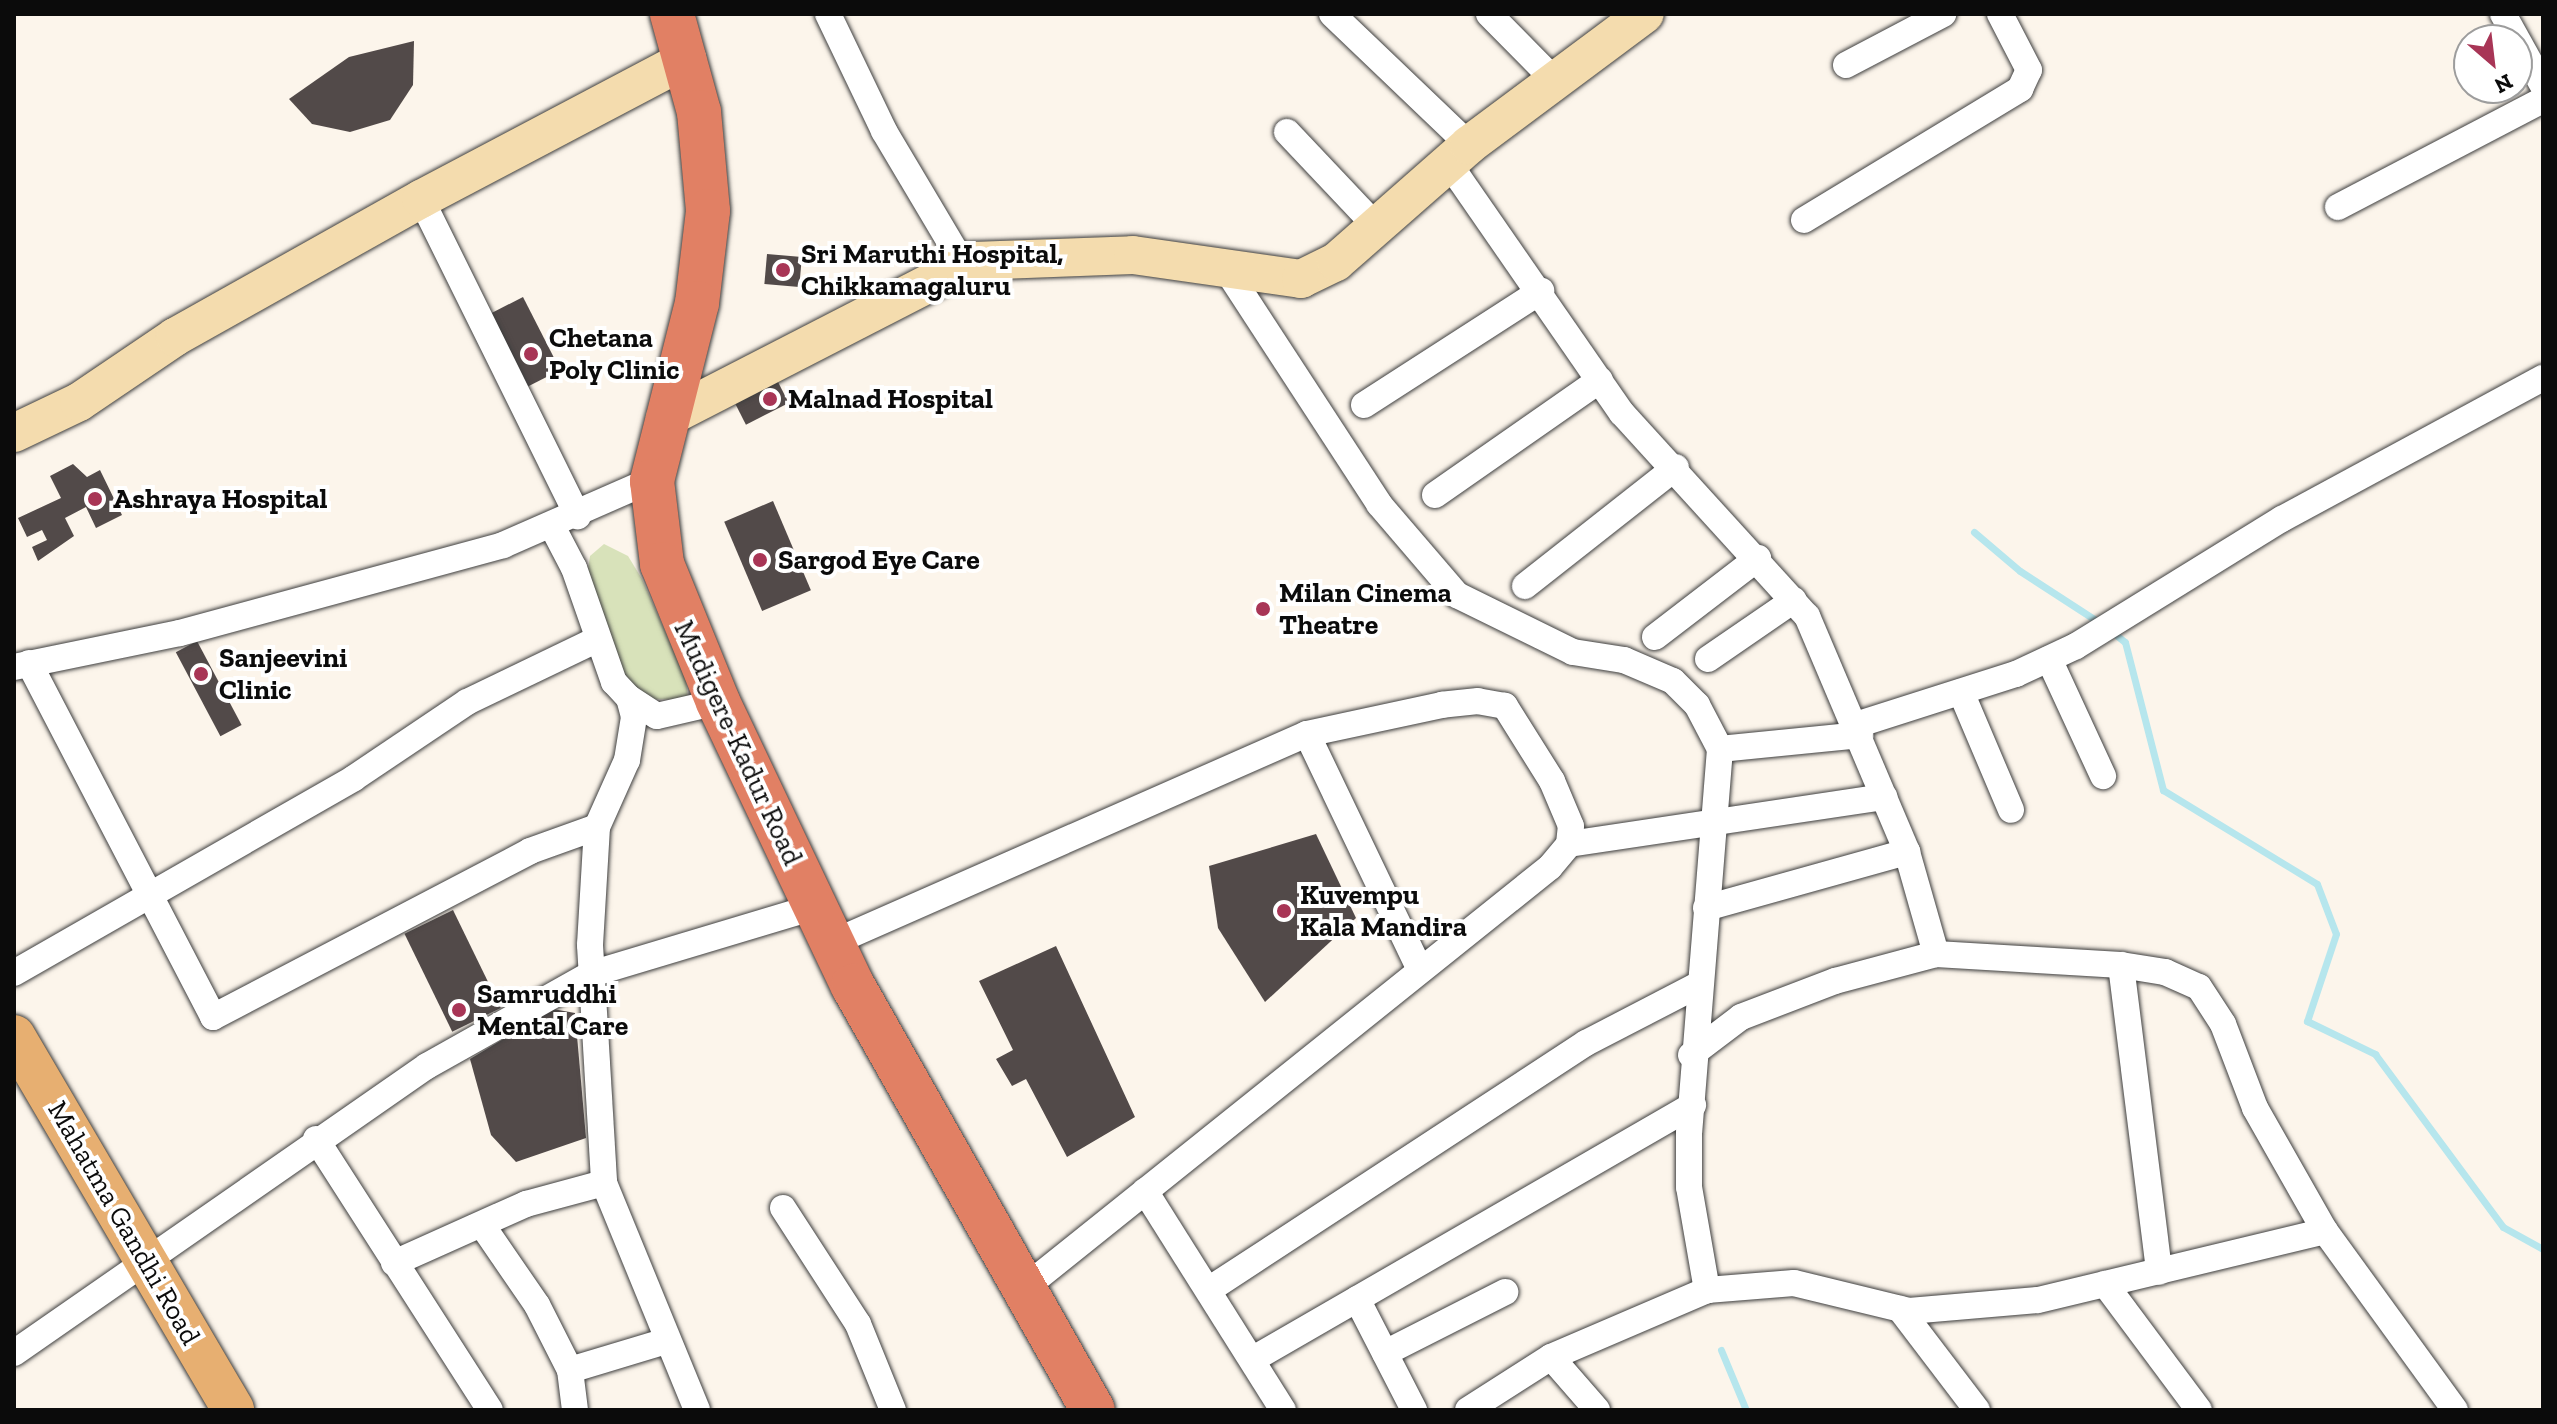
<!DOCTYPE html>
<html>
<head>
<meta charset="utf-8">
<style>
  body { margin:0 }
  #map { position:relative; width:2557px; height:1424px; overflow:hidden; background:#fcf5eb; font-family:"Zilla Slab",serif }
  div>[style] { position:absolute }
  .green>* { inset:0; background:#d8e2ba }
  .stream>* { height:7px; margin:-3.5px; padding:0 3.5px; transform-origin:3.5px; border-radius:3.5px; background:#b6e6ed }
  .building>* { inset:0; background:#524a49; transform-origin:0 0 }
  .roads { filter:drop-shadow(0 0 2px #3e3e3e) drop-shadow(0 0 2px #3e3e3e) }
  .street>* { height:26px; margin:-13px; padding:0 13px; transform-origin:13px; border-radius:13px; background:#fff }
  .secondary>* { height:38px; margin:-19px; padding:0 19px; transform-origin:19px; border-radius:19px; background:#f4dcae }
  .primary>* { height:42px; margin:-21px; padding:0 21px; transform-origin:21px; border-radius:21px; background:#e7af71 }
  .highway>* { height:44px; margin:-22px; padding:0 22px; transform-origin:22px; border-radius:22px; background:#e18064 }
  .dots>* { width:22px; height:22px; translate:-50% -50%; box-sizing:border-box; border:4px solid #fff; border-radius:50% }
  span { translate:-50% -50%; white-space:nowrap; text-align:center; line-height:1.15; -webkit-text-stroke:8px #fff; paint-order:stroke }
  .poi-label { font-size:28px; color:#0b0b0b; font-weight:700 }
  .left { translate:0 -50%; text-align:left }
  .street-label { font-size:28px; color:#0b0b0b }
  .frame { position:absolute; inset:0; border:16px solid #0b0b0b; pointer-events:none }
  .north { position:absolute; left:2453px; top:24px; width:80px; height:80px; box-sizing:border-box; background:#fff; border:2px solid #9d9d9d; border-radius:50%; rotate:152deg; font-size:22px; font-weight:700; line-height:32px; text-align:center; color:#0b0b0b }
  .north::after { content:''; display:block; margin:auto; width:28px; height:36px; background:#a83556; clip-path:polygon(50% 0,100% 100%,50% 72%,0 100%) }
</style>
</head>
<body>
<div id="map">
  <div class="green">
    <div style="clip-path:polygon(604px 544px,628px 556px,642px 579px,686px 679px,688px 700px,651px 699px,625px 680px,587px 576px,590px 556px)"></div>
  </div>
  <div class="stream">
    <div style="left:1974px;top:532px;width:60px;rotate:40.3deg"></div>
    <div style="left:2020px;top:571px;width:95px;rotate:33deg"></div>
    <div style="left:2110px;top:630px;width:19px;rotate:39deg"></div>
    <div style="left:2125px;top:642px;width:153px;rotate:75.6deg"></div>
    <div style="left:2163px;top:790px;width:180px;rotate:31.4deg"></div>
    <div style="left:2317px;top:884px;width:53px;rotate:69.2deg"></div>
    <div style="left:2336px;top:934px;width:92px;rotate:108.4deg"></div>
    <div style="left:2307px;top:1021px;width:76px;rotate:25.9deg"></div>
    <div style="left:2375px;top:1054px;width:215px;rotate:53.5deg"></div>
    <div style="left:2503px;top:1227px;width:46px;rotate:28.8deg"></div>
    <div style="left:1721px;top:1350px;width:65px;rotate:67.4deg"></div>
  </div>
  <div class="building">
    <div style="clip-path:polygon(414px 41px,413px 85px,390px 120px,350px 132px,312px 124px,289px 99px,349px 57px)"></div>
    <div style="left:767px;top:254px;width:35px;height:30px;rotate:5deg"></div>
    <div style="left:523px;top:297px;width:82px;height:39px;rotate:63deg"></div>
    <div style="left:776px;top:378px;width:28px;height:48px;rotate:63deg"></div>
    <div style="clip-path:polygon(73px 464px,87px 477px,100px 470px,122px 515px,96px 528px,86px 507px,65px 518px,74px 536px,38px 561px,32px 547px,47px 540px,42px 530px,27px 537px,18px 518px,61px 498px,50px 476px)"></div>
    <div style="left:773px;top:501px;width:97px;height:53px;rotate:67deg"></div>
    <div style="left:197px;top:641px;width:95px;height:24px;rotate:62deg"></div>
    <div style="clip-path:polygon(1316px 834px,1356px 918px,1265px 1002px,1218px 928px,1209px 866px)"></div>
    <div style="left:453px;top:910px;width:109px;height:54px;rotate:64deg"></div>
    <div style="clip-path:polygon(1056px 946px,1135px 1117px,1067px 1157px,1026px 1079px,1012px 1086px,996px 1059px,1013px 1050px,979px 981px)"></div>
    <div style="clip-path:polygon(553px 1009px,575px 1013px,586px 1138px,516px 1162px,491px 1135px,470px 1059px)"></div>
  </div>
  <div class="roads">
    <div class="street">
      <div style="left:828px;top:14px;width:130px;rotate:64.4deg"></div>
      <div style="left:884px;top:131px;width:157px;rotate:59.3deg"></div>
      <div style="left:1332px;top:14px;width:190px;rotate:43.7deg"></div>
      <div style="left:1489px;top:14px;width:94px;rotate:45.4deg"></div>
      <div style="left:2503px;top:14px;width:82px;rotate:60.9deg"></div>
      <div style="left:1846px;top:65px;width:110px;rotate:-27.7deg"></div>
      <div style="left:1287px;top:132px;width:128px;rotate:46.6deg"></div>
      <div style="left:1450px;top:165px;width:302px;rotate:55.3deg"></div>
      <div style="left:1622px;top:413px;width:275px;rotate:47.7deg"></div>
      <div style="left:1807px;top:616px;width:256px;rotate:67deg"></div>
      <div style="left:1907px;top:852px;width:106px;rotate:74.1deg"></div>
      <div style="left:421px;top:199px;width:354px;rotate:63.7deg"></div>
      <div style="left:2338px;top:207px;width:231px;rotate:-27.6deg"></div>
      <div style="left:1804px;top:220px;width:253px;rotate:-31.2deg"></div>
      <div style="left:2020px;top:89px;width:21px;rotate:-65deg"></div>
      <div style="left:2029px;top:70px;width:63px;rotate:-117.4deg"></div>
      <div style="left:1228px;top:272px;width:277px;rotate:56.9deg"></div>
      <div style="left:1379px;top:504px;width:120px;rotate:49.4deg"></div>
      <div style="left:1457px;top:595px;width:129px;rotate:26.2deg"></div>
      <div style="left:1573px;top:652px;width:52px;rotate:8.9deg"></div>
      <div style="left:1624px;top:660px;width:53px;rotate:23.2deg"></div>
      <div style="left:1673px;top:681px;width:34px;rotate:45deg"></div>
      <div style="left:1697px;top:705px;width:50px;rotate:62.4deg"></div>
      <div style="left:1720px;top:749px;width:384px;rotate:94.6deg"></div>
      <div style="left:1689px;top:1132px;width:55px;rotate:90deg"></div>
      <div style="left:1689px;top:1187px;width:105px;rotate:80.1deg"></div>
      <div style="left:1364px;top:405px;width:211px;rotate:-32.8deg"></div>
      <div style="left:1435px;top:495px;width:201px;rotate:-34.9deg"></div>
      <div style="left:552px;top:526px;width:47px;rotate:62.4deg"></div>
      <div style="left:574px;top:568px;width:121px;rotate:70.7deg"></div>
      <div style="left:614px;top:682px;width:22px;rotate:47deg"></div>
      <div style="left:629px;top:698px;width:33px;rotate:33deg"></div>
      <div style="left:657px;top:716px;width:63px;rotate:-12.9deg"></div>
      <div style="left:1525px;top:586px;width:192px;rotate:-38.2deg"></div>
      <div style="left:1655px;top:637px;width:130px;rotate:-37.5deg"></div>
      <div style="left:1708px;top:659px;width:104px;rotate:-34.5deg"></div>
      <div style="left:2049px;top:659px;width:129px;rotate:65.2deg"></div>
      <div style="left:29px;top:663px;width:399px;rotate:62.5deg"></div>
      <div style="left:213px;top:1017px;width:358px;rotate:-27.6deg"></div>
      <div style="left:530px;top:851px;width:71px;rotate:-19.7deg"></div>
      <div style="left:14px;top:667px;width:169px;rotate:-11.6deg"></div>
      <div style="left:180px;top:633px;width:335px;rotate:-15.2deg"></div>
      <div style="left:503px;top:545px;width:171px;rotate:-23.7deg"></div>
      <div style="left:1961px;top:692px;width:128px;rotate:67deg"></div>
      <div style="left:629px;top:698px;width:20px;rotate:75deg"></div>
      <div style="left:634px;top:717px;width:44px;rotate:99.2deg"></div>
      <div style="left:627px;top:760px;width:73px;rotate:114.1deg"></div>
      <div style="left:597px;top:827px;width:118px;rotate:93.4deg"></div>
      <div style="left:590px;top:945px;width:238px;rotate:86.6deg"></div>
      <div style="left:604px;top:1183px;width:245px;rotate:67.7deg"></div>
      <div style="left:1856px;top:725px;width:168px;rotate:-17.7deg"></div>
      <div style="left:2016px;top:674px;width:66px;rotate:-25deg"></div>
      <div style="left:2076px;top:646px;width:242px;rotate:-31.7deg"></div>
      <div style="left:2282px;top:519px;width:297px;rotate:-28.4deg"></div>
      <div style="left:1720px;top:749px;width:141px;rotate:-5.7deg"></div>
      <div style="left:1569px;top:844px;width:319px;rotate:-8.5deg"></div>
      <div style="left:1706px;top:908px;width:209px;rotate:-15.6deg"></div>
      <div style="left:832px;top:943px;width:519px;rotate:-23.75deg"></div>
      <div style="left:1307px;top:734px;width:262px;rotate:64.4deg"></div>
      <div style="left:2121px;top:965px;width:309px;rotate:82.9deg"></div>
      <div style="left:14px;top:973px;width:392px;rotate:-29.8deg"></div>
      <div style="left:354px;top:778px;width:136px;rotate:-33.9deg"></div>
      <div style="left:467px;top:702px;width:145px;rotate:-25.7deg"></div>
      <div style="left:1691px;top:1055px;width:63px;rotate:-37.2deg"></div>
      <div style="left:1741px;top:1017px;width:101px;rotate:-21deg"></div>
      <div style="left:1835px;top:981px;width:105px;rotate:-15deg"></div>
      <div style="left:1936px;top:954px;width:185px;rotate:3.4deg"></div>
      <div style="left:2121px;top:965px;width:45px;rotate:9deg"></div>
      <div style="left:2165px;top:972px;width:37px;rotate:24deg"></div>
      <div style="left:2199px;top:987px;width:44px;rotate:57deg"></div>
      <div style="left:2223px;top:1024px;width:90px;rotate:69.1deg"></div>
      <div style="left:2255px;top:1108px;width:142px;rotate:60.4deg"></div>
      <div style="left:2325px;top:1231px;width:221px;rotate:54deg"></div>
      <div style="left:316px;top:1139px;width:322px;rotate:57.3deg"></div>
      <div style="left:1145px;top:1191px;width:259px;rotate:57.8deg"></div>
      <div style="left:783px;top:1208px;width:138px;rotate:57.1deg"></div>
      <div style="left:858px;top:1324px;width:93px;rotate:67.9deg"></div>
      <div style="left:482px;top:1225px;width:97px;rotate:55.5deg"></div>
      <div style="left:537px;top:1305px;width:73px;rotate:63.1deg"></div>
      <div style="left:570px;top:1370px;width:40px;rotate:82.9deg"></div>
      <div style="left:394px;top:1263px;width:145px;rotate:-24.1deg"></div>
      <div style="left:526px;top:1204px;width:81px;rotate:-15.1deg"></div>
      <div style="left:2105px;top:1284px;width:157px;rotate:53.3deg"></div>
      <div style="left:1027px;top:1286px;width:670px;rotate:-38.7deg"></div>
      <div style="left:1550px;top:867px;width:30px;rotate:-50deg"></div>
      <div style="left:1569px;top:844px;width:18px;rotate:-84deg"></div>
      <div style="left:1571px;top:826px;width:49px;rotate:-112.9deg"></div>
      <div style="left:1552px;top:781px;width:89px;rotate:-122.1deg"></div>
      <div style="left:1505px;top:706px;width:27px;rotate:-170deg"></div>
      <div style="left:1478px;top:701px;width:36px;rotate:174deg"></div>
      <div style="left:1442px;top:705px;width:138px;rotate:167.9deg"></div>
      <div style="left:1210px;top:1289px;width:449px;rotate:-33.2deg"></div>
      <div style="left:1586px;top:1043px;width:128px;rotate:-27.4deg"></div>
      <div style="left:1357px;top:1299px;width:125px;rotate:62.8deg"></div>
      <div style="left:1900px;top:1309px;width:127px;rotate:52.7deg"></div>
      <div style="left:14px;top:1353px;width:503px;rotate:-34.8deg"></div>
      <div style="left:427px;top:1066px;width:188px;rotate:-29.3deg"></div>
      <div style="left:591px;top:974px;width:233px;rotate:-16.7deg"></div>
      <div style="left:1385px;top:1353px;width:135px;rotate:-26.9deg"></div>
      <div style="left:1551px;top:1357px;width:70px;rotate:49deg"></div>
      <div style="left:1255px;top:1358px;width:506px;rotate:-30.01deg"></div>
      <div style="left:570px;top:1370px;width:100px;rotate:-16.8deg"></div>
      <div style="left:1468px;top:1410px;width:98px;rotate:-32.6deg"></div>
      <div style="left:1551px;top:1357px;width:170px;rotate:-23.2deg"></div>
      <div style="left:1707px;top:1290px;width:87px;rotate:-4.6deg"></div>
      <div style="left:1794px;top:1283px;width:118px;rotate:13.7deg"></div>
      <div style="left:1909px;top:1311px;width:129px;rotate:-4.9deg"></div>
      <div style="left:2038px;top:1300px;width:295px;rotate:-13.5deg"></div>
    </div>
    <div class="secondary">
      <div style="left:665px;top:419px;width:346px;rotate:-27.2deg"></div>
      <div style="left:973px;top:261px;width:160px;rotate:-2.1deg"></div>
      <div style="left:1133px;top:255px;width:170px;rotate:8.1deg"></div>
      <div style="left:1301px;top:279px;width:39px;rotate:-26deg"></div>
      <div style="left:1336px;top:262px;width:177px;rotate:-41.3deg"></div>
      <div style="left:1469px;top:145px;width:219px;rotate:-36.7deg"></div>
      <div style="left:14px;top:433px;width:72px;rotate:-25.5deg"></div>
      <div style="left:79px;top:402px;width:116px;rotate:-34.1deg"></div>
      <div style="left:175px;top:337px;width:282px;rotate:-29.3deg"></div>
      <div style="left:421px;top:199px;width:301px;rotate:-27.8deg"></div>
    </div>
    <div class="primary">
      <div style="left:14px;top:1036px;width:433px;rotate:59.6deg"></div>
    </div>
    <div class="highway">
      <div style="left:672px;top:14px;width:102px;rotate:74.6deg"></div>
      <div style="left:699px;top:112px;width:99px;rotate:84.8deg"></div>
      <div style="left:708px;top:211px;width:93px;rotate:96.8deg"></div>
      <div style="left:697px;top:303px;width:184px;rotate:104.2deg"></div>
      <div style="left:652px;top:481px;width:84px;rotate:83.1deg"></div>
      <div style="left:662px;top:564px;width:149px;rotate:67.9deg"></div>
      <div style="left:718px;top:702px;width:314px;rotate:64.6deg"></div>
      <div style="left:853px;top:986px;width:487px;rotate:60.5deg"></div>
    </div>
  </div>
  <div class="dots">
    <div style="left:783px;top:270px;background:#a83556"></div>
    <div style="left:531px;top:354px;background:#a83556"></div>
    <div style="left:770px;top:399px;background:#a83556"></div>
    <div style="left:95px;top:499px;background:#a83556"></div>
    <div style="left:760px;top:560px;background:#a83556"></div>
    <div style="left:1263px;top:609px;background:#a83556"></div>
    <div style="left:201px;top:674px;background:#a83556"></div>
    <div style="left:1284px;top:911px;background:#a83556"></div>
    <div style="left:459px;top:1010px;background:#a83556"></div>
  </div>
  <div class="poi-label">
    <span class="left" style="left:801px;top:270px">Sri Maruthi Hospital,<br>Chikkamagaluru</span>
    <span class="left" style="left:549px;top:354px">Chetana<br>Poly Clinic</span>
    <span class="left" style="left:788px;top:399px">Malnad Hospital</span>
    <span class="left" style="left:113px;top:499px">Ashraya Hospital</span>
    <span class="left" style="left:778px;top:560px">Sargod Eye Care</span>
    <span class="left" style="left:1279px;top:609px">Milan Cinema<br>Theatre</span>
    <span class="left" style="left:219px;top:674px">Sanjeevini<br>Clinic</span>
    <span class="left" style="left:1300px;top:911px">Kuvempu<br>Kala Mandira</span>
    <span class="left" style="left:477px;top:1010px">Samruddhi<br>Mental Care</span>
  </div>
  <div class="street-label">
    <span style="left:738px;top:743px;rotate:65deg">Mudigere-Kadur Road</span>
    <span style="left:124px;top:1223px;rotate:60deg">Mahatma Gandhi Road</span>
  </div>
  <div class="frame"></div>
  <div class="north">N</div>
</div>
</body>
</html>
